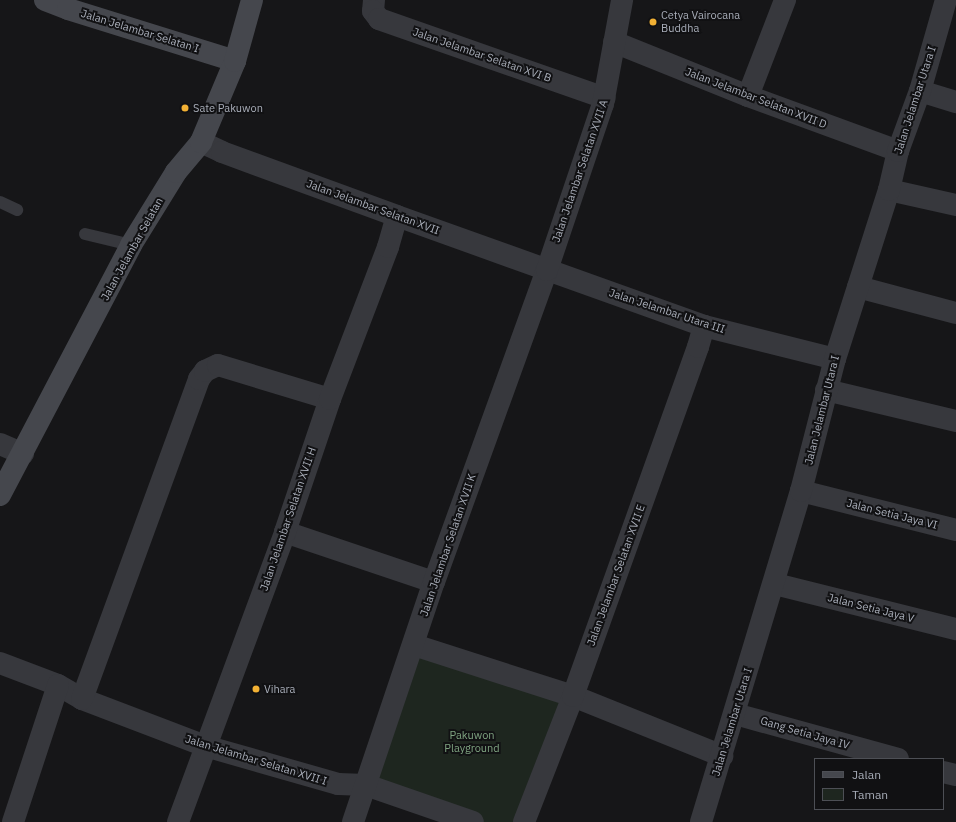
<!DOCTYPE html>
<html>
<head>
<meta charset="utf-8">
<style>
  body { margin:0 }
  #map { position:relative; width:956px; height:822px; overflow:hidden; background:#161618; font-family:"IBM Plex Sans",sans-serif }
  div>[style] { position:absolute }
  .green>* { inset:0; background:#1e261f }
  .lane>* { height:12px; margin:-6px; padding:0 6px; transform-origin:6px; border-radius:6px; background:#37383d }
  .street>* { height:22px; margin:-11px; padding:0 11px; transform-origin:11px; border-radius:11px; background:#37383d }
  .secondary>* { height:22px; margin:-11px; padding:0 11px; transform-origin:11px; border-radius:11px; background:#45474d }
  .dots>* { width:11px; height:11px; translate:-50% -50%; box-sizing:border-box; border:2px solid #111113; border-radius:50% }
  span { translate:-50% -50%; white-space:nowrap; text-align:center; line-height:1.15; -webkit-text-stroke:4px #111113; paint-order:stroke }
  .poi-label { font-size:11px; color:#a8adb8 }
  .left { translate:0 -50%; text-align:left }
  .street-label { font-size:11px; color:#a8adb8 }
  .park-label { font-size:11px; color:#7fa381 }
  .legend { position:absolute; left:814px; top:758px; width:130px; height:52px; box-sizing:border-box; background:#111113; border:1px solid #4d4f55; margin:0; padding:5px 7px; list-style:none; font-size:12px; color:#a8adb8 }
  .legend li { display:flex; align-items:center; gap:8px; height:20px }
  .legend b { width:20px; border:1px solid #4d4f55 }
</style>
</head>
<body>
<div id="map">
  <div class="green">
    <div style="clip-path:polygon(414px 645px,573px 696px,524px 822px,473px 822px,366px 785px)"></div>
  </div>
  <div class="lane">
    <div style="left:0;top:202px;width:19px;rotate:25deg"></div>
    <div style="left:85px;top:234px;width:47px;rotate:13.4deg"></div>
  </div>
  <div class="street">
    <div style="left:374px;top:0;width:11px;rotate:95deg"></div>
    <div style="left:373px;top:11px;width:10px;rotate:53deg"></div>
    <div style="left:379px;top:19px;width:239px;rotate:19.3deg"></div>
    <div style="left:614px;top:42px;width:144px;rotate:21.9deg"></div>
    <div style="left:748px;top:96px;width:160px;rotate:20.1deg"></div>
    <div style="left:920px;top:91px;width:38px;rotate:17deg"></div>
    <div style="left:748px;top:96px;width:103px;rotate:-68.9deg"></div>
    <div style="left:201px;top:142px;width:23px;rotate:25deg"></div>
    <div style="left:222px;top:152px;width:186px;rotate:20.1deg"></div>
    <div style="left:397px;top:216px;width:326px;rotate:19.7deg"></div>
    <div style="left:704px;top:326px;width:135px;rotate:14.1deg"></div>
    <div style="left:889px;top:190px;width:69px;rotate:12.6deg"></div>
    <div style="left:858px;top:287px;width:101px;rotate:14.9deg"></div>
    <div style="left:826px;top:390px;width:134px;rotate:13.4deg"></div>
    <div style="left:0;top:444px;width:25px;rotate:23deg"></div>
    <div style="left:801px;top:491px;width:160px;rotate:14.1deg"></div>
    <div style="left:285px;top:532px;width:157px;rotate:18.6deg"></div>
    <div style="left:775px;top:584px;width:187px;rotate:14deg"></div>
    <div style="left:414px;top:645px;width:167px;rotate:17.8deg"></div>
    <div style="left:573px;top:696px;width:161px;rotate:21.9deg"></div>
    <div style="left:0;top:663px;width:62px;rotate:20.8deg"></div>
    <div style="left:58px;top:685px;width:28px;rotate:30deg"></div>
    <div style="left:82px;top:699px;width:132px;rotate:20.9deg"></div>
    <div style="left:205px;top:746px;width:138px;rotate:15.9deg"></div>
    <div style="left:338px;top:784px;width:28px;rotate:2deg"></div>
    <div style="left:366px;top:785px;width:113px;rotate:19.1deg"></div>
    <div style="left:82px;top:699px;width:341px;rotate:-69.9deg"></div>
    <div style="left:199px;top:379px;width:10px;rotate:-53deg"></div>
    <div style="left:205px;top:371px;width:14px;rotate:-25deg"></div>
    <div style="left:218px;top:365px;width:117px;rotate:16.9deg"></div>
    <div style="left:735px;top:714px;width:169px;rotate:15.4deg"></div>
    <div style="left:943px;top:772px;width:13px;rotate:13deg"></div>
    <div style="left:13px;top:822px;width:144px;rotate:-71.8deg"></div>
    <div style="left:178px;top:822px;width:309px;rotate:-69.7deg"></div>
    <div style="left:285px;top:532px;width:140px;rotate:-71.3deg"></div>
    <div style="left:330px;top:399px;width:163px;rotate:-69.1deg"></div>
    <div style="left:388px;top:247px;width:32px;rotate:-74deg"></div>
    <div style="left:353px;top:822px;width:253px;rotate:-71.4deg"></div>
    <div style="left:434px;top:582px;width:332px;rotate:-70.1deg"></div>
    <div style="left:547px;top:270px;width:175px;rotate:-71.4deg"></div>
    <div style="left:603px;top:104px;width:106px;rotate:-79.6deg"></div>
    <div style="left:524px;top:822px;width:135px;rotate:-68.7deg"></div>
    <div style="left:573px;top:696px;width:371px;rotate:-70.3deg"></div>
    <div style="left:698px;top:347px;width:22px;rotate:-74deg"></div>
    <div style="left:701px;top:822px;width:346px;rotate:-73.2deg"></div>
    <div style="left:801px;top:491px;width:136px;rotate:-75.6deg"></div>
    <div style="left:835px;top:359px;width:177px;rotate:-72.3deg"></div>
    <div style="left:889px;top:190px;width:40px;rotate:-77deg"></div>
    <div style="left:898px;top:151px;width:64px;rotate:-69.9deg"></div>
    <div style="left:920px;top:91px;width:95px;rotate:-74.1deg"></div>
  </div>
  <div class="secondary">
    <div style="left:45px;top:0;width:25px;rotate:21deg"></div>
    <div style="left:68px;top:9px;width:175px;rotate:17.3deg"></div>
    <div style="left:0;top:495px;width:282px;rotate:-62.3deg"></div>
    <div style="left:131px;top:245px;width:86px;rotate:-58.3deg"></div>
    <div style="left:176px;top:172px;width:39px;rotate:-50deg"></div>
    <div style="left:201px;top:142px;width:88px;rotate:-67.2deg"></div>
    <div style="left:235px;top:61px;width:63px;rotate:-74.4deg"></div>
  </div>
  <div class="dots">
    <div style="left:653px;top:22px;background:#f2b134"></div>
    <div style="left:185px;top:108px;background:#f2b134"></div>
    <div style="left:256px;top:689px;background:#f2b134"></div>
  </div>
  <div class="poi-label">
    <span class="left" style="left:661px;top:22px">Cetya Vairocana<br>Buddha</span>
    <span class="left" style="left:193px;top:108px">Sate Pakuwon</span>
    <span class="left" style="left:264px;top:689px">Vihara</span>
  </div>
  <div class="street-label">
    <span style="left:140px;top:31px;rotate:17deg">Jalan Jelambar Selatan I</span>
    <span style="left:482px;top:55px;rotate:19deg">Jalan Jelambar Selatan XVI B</span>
    <span style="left:756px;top:98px;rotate:21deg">Jalan Jelambar Selatan XVII D</span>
    <span style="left:915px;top:100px;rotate:-72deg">Jalan Jelambar Utara I</span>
    <span style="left:580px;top:171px;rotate:-71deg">Jalan Jelambar Selatan XVII A</span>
    <span style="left:373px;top:207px;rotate:20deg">Jalan Jelambar Selatan XVII</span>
    <span style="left:132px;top:249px;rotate:-61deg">Jalan Jelambar Selatan</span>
    <span style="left:667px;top:311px;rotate:18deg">Jalan Jelambar Utara III</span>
    <span style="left:822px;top:410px;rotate:-76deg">Jalan Jelambar Utara I</span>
    <span style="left:892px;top:514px;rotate:14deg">Jalan Setia Jaya VI</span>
    <span style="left:288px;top:519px;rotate:-71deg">Jalan Jelambar Selatan XVII H</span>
    <span style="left:448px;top:545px;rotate:-71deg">Jalan Jelambar Selatan XVII K</span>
    <span style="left:616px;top:575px;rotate:-70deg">Jalan Jelambar Selatan XVII E</span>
    <span style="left:871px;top:608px;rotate:14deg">Jalan Setia Jaya V</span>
    <span style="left:732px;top:722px;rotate:-73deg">Jalan Jelambar Utara I</span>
    <span style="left:805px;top:733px;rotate:16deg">Gang Setia Jaya IV</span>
    <span style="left:256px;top:760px;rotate:17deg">Jalan Jelambar Selatan XVII I</span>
  </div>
  <div class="park-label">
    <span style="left:472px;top:742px">Pakuwon<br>Playground</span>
  </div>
  <ul class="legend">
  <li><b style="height:5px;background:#45474d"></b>Jalan</li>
  <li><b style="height:11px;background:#1e261f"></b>Taman</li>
  </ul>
</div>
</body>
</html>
